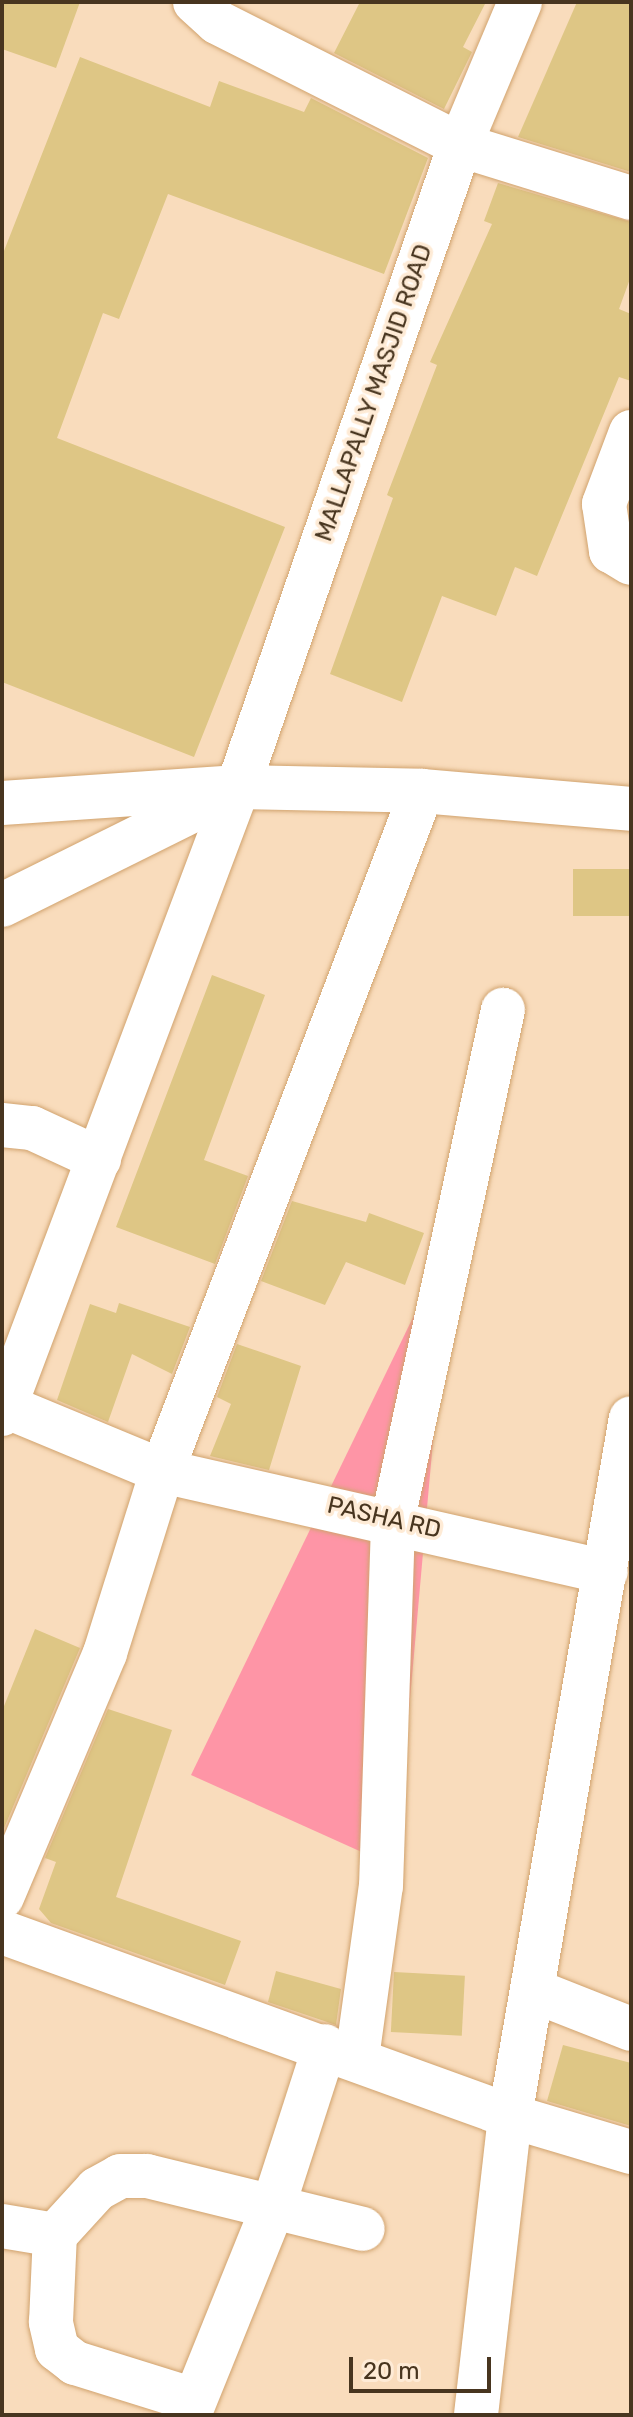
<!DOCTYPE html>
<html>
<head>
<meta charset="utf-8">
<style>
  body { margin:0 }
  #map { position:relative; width:633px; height:2417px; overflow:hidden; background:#f9dcbc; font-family:Rubik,sans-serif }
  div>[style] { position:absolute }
  .green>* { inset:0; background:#fe95a6 }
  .building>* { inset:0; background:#dec685; transform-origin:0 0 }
  .roads { filter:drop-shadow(0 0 2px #d1a36e) drop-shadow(0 0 2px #d1a36e) }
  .minor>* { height:44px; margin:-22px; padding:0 22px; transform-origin:22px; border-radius:22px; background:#fff }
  span { translate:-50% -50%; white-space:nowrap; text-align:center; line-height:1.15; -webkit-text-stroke:7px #feebd6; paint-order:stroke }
  .street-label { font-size:24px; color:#48351f }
  .frame { position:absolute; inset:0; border:4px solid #48351f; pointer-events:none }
  .scale { position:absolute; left:349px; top:2357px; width:142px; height:36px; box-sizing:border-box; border:4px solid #48351f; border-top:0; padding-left:10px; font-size:24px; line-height:28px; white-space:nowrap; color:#48351f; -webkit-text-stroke:6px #feebd6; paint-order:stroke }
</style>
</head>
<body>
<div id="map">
  <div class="green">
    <div style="clip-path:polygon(451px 1239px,395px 1867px,191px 1775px)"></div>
  </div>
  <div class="building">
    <div style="clip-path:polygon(2px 2px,80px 2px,56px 68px,2px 49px)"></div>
    <div style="clip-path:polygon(360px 2px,486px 2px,463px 47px,472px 52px,444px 109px,334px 53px)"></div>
    <div style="clip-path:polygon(577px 2px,631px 2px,631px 172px,518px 137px)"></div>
    <div style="clip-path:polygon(80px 57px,210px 107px,219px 81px,304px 112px,311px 98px,428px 158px,384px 274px,168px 194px,119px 319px,103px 313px,57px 438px,285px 527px,194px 757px,2px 682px,2px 256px)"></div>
    <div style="clip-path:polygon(498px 183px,631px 222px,631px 276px,619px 309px,631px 314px,631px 381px,619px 377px,537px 576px,515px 567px,496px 616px,442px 596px,402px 702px,330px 674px,393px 498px,387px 495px,437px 365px,430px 362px,492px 224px,484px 221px)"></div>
    <div style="left:631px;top:869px;width:47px;height:58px;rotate:90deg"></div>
    <div style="clip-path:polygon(212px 975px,265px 995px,204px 1160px,248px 1176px,215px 1264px,116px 1227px)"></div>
    <div style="clip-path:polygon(292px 1201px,366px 1222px,369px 1213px,424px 1233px,405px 1285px,346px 1262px,325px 1305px,261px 1281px)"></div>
    <div style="clip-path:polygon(119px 1303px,190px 1327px,172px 1374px,132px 1354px,108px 1422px,57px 1400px,90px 1304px,116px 1313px)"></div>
    <div style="clip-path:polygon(237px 1344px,301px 1366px,269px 1470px,210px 1456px,231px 1404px,217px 1397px)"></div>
    <div style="clip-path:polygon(35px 1629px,80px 1648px,2px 1833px,2px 1711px)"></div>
    <div style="clip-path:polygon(108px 1709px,172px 1730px,116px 1897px,241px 1941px,225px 1985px,51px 1923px,39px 1909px,56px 1862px,45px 1858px)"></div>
    <div style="clip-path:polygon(276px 1971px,341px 1989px,336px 2025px,268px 2002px)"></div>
    <div style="left:394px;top:1972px;width:71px;height:60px;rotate:3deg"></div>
    <div style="clip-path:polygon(563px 2045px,631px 2063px,631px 2126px,547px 2101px)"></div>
  </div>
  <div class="roads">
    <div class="minor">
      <div style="left:195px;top:2px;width:30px;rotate:42deg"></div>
      <div style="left:217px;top:22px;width:272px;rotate:26.8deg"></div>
      <div style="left:460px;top:145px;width:179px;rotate:17.2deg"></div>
      <div style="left:631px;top:432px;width:77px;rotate:110.6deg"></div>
      <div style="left:604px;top:504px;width:48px;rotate:81.5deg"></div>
      <div style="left:611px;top:551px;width:23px;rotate:31deg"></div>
      <div style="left:2px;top:803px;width:237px;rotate:-3.9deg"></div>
      <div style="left:238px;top:787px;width:184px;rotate:1.2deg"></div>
      <div style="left:422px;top:791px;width:210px;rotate:4.9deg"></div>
      <div style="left:2px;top:905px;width:246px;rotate:-26.4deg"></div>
      <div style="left:2px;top:1125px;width:30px;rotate:6deg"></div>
      <div style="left:32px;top:1128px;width:74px;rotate:24.8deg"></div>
      <div style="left:5px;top:1406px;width:170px;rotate:22.5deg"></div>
      <div style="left:162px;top:1471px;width:455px;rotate:12.8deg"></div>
      <div style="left:2px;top:1414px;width:670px;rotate:-69.37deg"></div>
      <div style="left:238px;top:787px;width:679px;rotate:-70.92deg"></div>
      <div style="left:460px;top:145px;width:155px;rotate:-67.2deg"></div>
      <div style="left:2px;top:1897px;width:265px;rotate:-67.1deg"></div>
      <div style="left:105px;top:1653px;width:191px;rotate:-72.6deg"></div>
      <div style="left:162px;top:1471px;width:728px;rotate:-69.08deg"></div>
      <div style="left:2px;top:1932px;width:540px;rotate:19.91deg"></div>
      <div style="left:510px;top:2116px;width:126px;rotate:16.6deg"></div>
      <div style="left:532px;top:1990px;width:106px;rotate:21.5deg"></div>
      <div style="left:357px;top:2058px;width:174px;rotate:-82.1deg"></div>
      <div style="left:381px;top:1886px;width:367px;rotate:-88.1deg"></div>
      <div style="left:393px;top:1519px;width:521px;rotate:-77.81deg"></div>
      <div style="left:2px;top:2226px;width:54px;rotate:9.6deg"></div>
      <div style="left:194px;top:2400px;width:125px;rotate:-162.7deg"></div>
      <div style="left:75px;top:2363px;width:23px;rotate:-142deg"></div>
      <div style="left:57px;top:2349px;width:28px;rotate:-103deg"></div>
      <div style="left:51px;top:2322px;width:87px;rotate:-87.4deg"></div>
      <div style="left:55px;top:2235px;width:62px;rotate:-47.6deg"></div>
      <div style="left:97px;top:2189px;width:26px;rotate:-29deg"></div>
      <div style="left:120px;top:2176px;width:27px"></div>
      <div style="left:147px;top:2176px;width:222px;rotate:13.8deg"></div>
      <div style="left:189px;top:2415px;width:224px;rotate:-68deg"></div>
      <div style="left:273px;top:2207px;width:169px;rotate:-72.1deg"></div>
      <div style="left:476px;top:2415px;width:301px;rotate:-83.5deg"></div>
      <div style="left:510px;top:2116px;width:708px;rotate:-80.17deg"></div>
    </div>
  </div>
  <div class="street-label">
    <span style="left:374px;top:393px;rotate:-71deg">MALLAPALLY MASJID ROAD</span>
    <span style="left:384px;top:1518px;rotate:13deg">PASHA RD</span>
  </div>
  <div class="frame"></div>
  <div class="scale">20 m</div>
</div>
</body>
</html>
